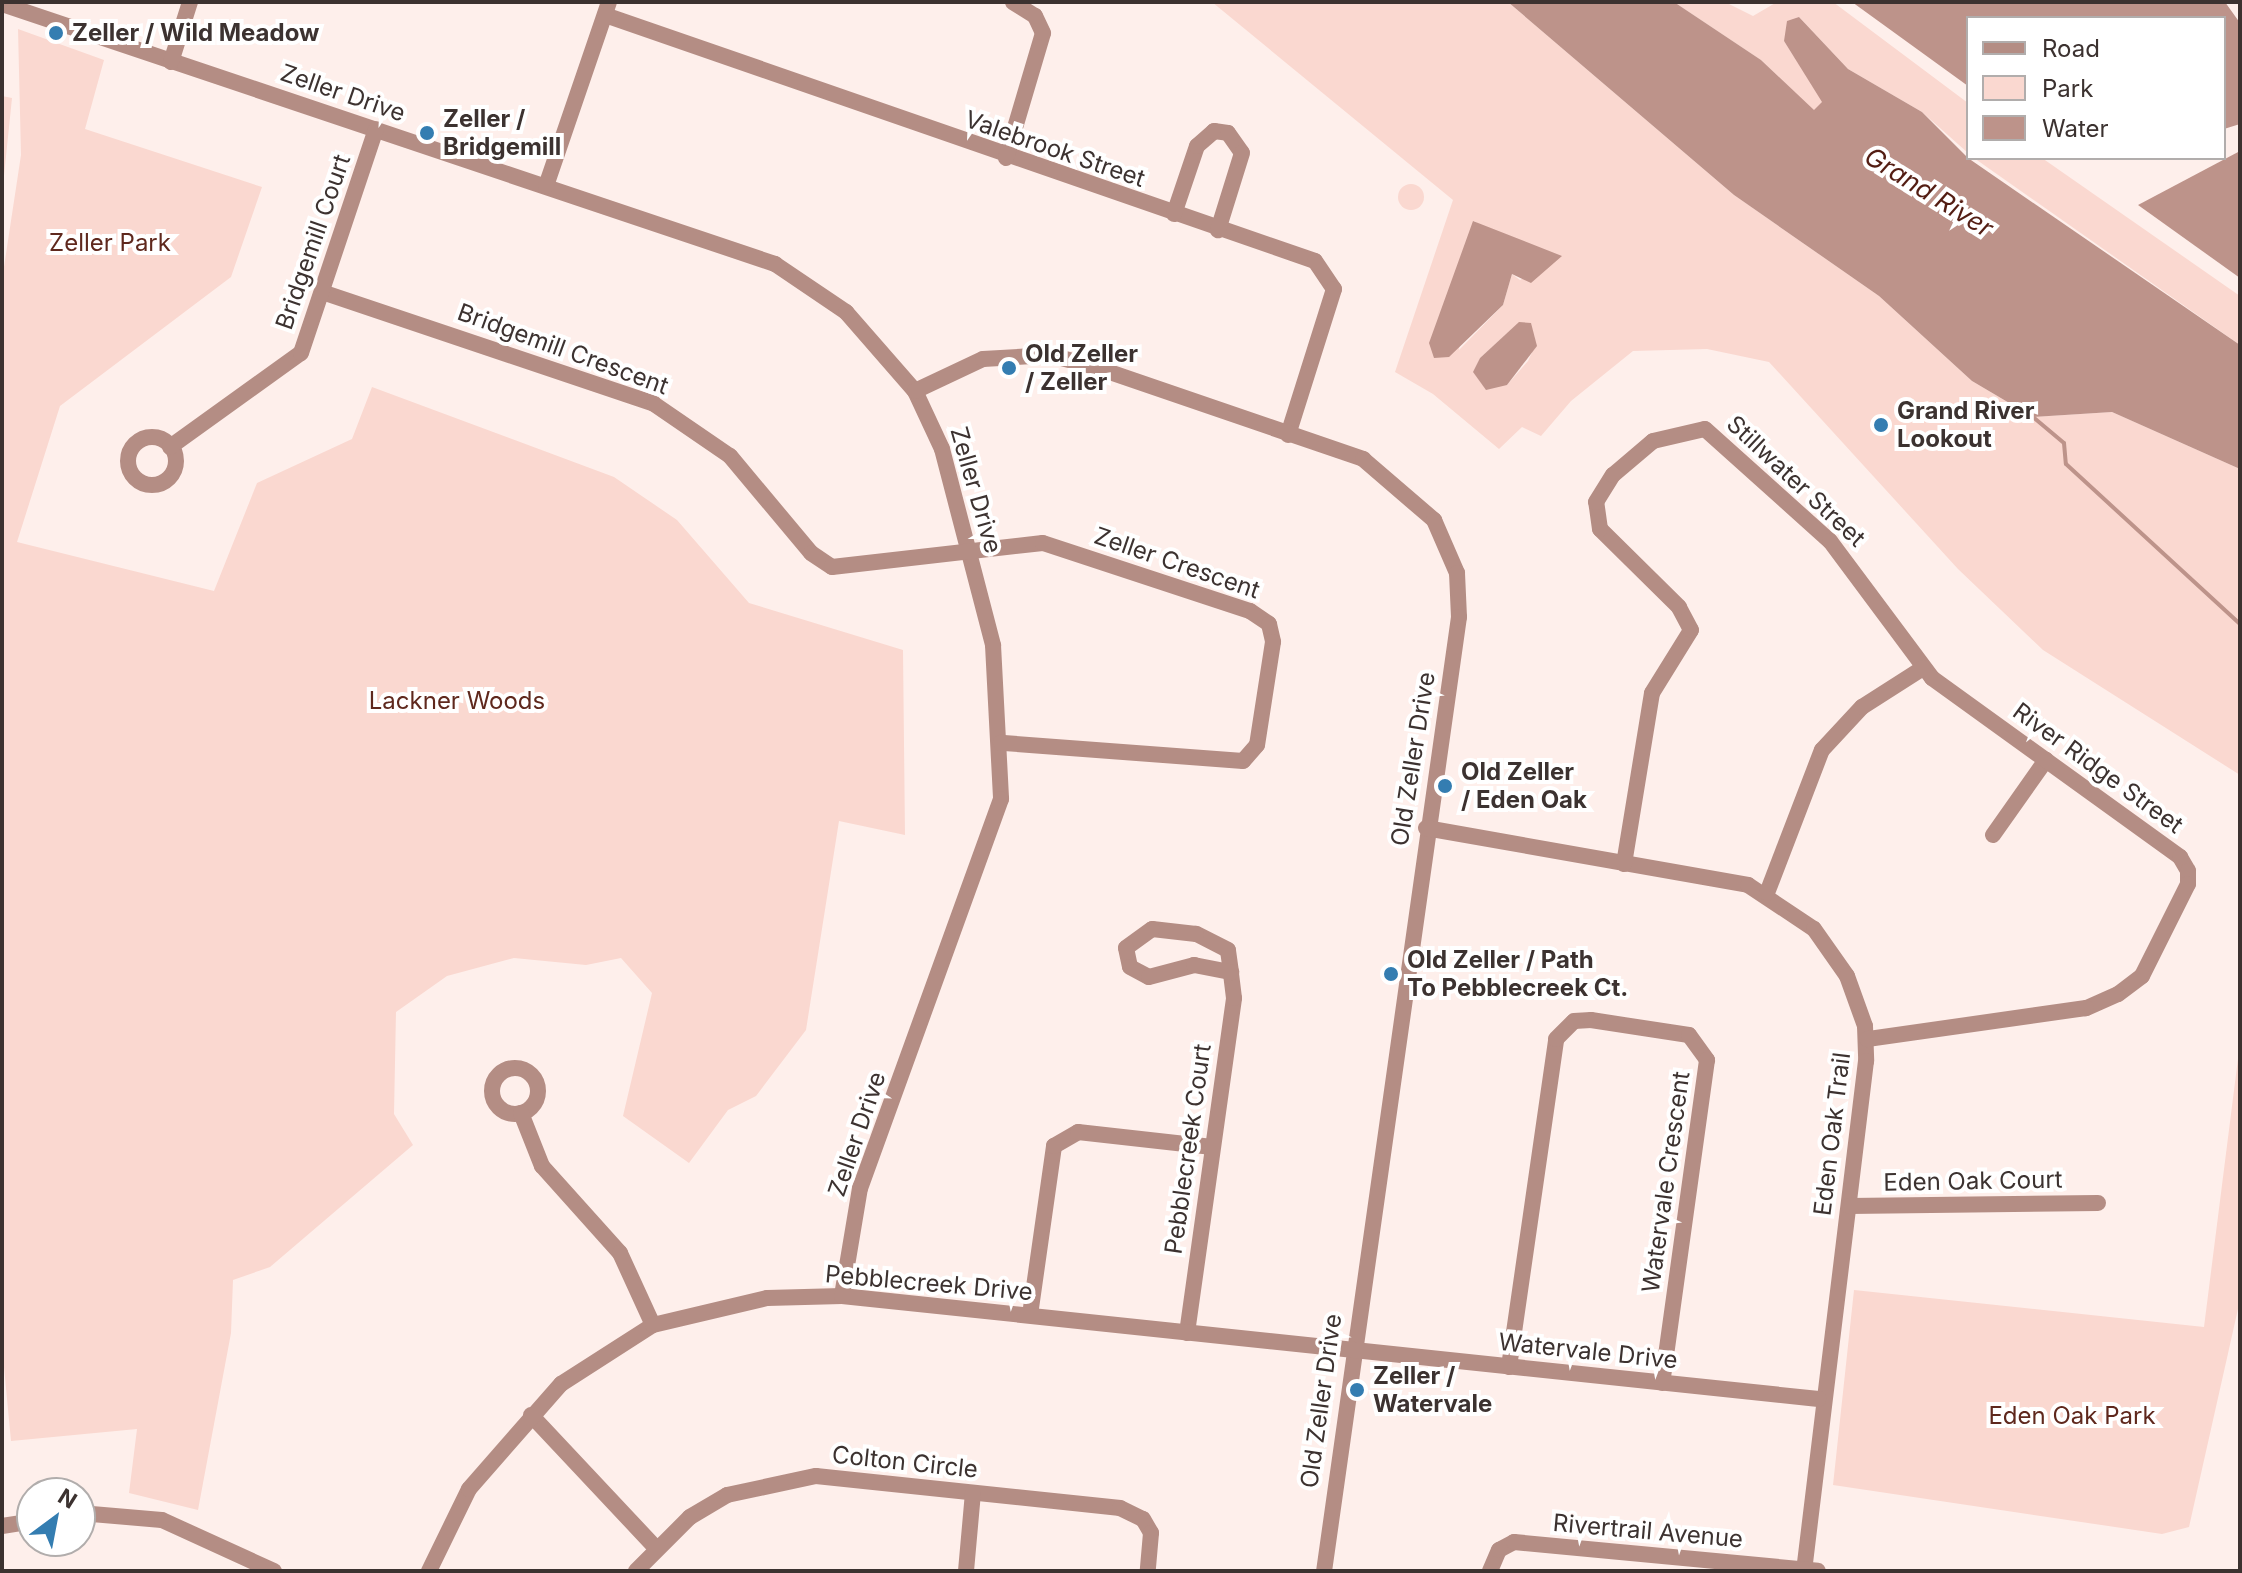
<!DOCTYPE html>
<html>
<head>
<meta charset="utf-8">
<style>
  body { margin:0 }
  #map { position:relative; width:2242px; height:1573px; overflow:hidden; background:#feefeb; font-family:Inter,sans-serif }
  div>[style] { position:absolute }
  .green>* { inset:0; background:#fad8d0 }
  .round { border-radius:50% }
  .water>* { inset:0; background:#bd938a }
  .stream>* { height:4px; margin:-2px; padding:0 2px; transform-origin:2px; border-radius:2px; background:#bd938a }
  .minor>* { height:16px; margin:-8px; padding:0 8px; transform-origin:8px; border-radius:8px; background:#b48d84 }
  .minor>.ring { margin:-8px; padding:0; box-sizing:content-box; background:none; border:16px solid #b48d84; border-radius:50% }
  .dots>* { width:22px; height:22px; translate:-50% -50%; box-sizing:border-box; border:4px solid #fff; border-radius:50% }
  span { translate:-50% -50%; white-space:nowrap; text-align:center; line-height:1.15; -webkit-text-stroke:8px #fff; paint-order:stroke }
  .poi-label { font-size:24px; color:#3c3230; font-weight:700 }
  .left { translate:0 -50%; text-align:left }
  .street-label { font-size:24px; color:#3c3230 }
  .park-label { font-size:24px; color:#5f281d }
  .water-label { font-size:26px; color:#531d13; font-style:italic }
  .frame { position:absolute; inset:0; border:4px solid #3c3230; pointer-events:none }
  .legend { position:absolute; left:1966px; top:16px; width:260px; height:144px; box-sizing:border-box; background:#fff; border:2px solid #b1adac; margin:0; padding:10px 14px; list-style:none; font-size:24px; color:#3c3230 }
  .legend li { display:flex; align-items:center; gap:16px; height:40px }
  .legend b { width:40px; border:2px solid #b1adac }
  .north { position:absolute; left:16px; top:1477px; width:80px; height:80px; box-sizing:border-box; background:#fff; border:2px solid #b1adac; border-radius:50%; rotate:32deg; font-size:22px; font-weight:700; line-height:32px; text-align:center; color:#3c3230 }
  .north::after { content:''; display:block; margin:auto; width:28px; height:36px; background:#347db1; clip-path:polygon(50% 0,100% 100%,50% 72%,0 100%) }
</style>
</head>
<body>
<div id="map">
  <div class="green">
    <div style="clip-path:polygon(evenodd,1212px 2px,1508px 2px,1734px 195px,1879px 296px,1972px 381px,2033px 417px,2112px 412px,2240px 469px,2240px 775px,2043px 650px,1958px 569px,1769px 362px,1707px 349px,1633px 351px,1571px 401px,1541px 436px,1522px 427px,1499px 449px,1433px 394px,1395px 372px,1453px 200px,1212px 2px,1474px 221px,1545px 265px,1520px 280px,1512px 274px,1503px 305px,1459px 350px,1474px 221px,1212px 2px,1514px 327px,1534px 348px,1528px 361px,1507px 385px,1479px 380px,1474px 372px,1480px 358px,1514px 327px)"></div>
    <div style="clip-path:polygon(1674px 2px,1725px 2px,1753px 16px,1777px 2px,1833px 2px,1968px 103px,1968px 153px,1922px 112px,1848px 69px,1799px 17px,1784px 41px,1823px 102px,1814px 111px,1761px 60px)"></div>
    <div style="clip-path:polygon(18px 29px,104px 60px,85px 129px,262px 187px,231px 277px,60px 406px,17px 542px,214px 591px,257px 483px,352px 439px,372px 387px,614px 477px,677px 520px,749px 603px,903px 650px,905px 835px,839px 821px,806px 1030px,756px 1096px,728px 1110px,689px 1163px,623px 1116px,652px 993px,621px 958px,586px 965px,514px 958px,447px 976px,396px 1012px,394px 1114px,413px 1145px,270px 1267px,233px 1280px,231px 1333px,198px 1510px,129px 1493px,137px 1429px,11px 1441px,2px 1346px,2px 280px,21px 155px)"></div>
    <div style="clip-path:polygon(2px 96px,12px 98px,2px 195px)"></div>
    <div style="clip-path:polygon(1974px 158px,2042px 158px,2240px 296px,2240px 345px)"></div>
    <div class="round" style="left:1398px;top:184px;width:26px;height:26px"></div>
    <div style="clip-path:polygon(2240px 1043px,2240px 1300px,2189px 1527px,2162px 1534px,1833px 1485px,1854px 1290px,2204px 1327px)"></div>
  </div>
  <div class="water">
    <div style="clip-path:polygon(1508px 2px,1674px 2px,1761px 60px,1814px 110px,1822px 102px,1784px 41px,1787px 21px,1799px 17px,1848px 69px,1922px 112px,1968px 158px,2240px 345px,2240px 469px,2112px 412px,2033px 417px,1972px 381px,1879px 296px,1734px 195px)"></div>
    <div style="clip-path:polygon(1852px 2px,2225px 2px,2240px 23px,2240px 124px,2224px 129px,2224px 18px,1968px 18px,1968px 86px)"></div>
    <div style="clip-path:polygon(2240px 151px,2240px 278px,2138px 205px)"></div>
    <div style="clip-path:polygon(1473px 221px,1562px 256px,1531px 283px,1512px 274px,1503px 305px,1449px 357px,1434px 358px,1429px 343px)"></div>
    <div style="clip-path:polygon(1519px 322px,1531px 323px,1537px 346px,1507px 385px,1486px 390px,1473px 372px,1480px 358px)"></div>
  </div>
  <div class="stream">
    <div style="left:2033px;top:417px;width:40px;rotate:40deg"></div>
    <div style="left:2064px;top:443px;width:21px;rotate:85deg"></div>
    <div style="left:2066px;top:464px;width:236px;rotate:42.6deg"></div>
  </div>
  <div class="minor">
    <div style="left:2px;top:4px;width:816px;rotate:18.59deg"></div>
    <div style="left:775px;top:264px;width:86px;rotate:34.1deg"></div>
    <div style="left:846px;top:312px;width:105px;rotate:48.9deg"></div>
    <div style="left:915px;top:391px;width:64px;rotate:65deg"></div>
    <div style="left:942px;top:449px;width:203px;rotate:75.4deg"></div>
    <div style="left:993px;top:645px;width:154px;rotate:87deg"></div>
    <div style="left:1001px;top:799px;width:414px;rotate:109.9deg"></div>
    <div style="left:860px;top:1188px;width:109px;rotate:99.5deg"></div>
    <div style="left:605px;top:15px;width:751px;rotate:19.11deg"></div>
    <div style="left:1315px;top:261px;width:34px;rotate:56deg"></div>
    <div style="left:1334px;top:289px;width:153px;rotate:107.5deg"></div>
    <div style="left:171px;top:62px;width:63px;rotate:-72.4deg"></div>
    <div style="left:1006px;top:158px;width:130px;rotate:-73.5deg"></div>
    <div style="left:1043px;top:33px;width:19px;rotate:-115deg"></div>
    <div style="left:1035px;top:16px;width:26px;rotate:-148deg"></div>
    <div style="left:546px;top:186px;width:194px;rotate:-71.1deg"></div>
    <div style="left:1174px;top:214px;width:72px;rotate:-71.3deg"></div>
    <div style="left:1197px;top:146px;width:23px;rotate:-41deg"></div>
    <div style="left:1214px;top:131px;width:14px;rotate:8deg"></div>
    <div style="left:1228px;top:133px;width:24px;rotate:55deg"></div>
    <div style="left:1242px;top:153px;width:81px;rotate:107.3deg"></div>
    <div style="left:322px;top:292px;width:350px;rotate:18.6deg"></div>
    <div style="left:654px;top:404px;width:92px;rotate:34.4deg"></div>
    <div style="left:730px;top:456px;width:126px;rotate:50.1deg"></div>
    <div style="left:811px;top:553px;width:25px;rotate:34deg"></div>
    <div style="left:832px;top:567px;width:212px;rotate:-6.5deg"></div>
    <div style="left:1043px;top:543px;width:218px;rotate:18.2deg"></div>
    <div style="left:1250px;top:611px;width:23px;rotate:34deg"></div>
    <div style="left:1269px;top:624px;width:18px;rotate:77deg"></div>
    <div style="left:1273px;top:642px;width:104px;rotate:98.8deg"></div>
    <div style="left:1257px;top:745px;width:21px;rotate:131deg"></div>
    <div style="left:1243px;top:761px;width:243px;rotate:-175.7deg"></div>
    <div style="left:915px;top:391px;width:75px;rotate:-25.2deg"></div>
    <div style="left:983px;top:359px;width:67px;rotate:-3.4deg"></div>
    <div style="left:1050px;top:355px;width:43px;rotate:14.7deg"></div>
    <div style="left:1092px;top:366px;width:287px;rotate:18.9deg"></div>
    <div style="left:1363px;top:459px;width:94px;rotate:40.7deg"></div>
    <div style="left:1434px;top:520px;width:58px;rotate:66.5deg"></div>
    <div style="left:1457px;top:573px;width:44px;rotate:87.4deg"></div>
    <div style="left:1459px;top:617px;width:964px;rotate:98.05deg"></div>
    <div class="ring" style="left:128px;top:437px;width:32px;height:32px"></div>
    <div style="left:170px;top:447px;width:161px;rotate:-35.7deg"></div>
    <div style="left:301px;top:353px;width:236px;rotate:-71.5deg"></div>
    <div style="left:1426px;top:828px;width:327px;rotate:10deg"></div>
    <div style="left:1748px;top:885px;width:79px;rotate:33.7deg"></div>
    <div style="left:1814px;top:929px;width:57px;rotate:54.9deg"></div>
    <div style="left:1847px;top:976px;width:53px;rotate:70.2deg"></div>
    <div style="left:1865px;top:1026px;width:35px;rotate:88deg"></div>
    <div style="left:1866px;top:1061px;width:514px;rotate:96.93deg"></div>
    <div style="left:1993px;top:835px;width:92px;rotate:-54.8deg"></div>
    <div style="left:1624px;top:864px;width:173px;rotate:-80.7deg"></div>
    <div style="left:1652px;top:693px;width:74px;rotate:-58.2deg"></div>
    <div style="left:1691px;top:630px;width:26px;rotate:-118deg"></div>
    <div style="left:1679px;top:607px;width:111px;rotate:-135.4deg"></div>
    <div style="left:1600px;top:529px;width:27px;rotate:-98deg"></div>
    <div style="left:1596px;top:502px;width:32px;rotate:-58deg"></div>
    <div style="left:1613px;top:475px;width:52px;rotate:-40.4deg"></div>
    <div style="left:1653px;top:441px;width:53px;rotate:-13deg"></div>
    <div style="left:1705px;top:429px;width:168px;rotate:41.9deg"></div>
    <div style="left:1830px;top:541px;width:171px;rotate:53.3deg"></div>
    <div style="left:1932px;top:678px;width:306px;rotate:35.8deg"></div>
    <div style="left:2180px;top:857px;width:16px;rotate:60deg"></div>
    <div style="left:2188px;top:871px;width:13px;rotate:90deg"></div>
    <div style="left:2188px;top:884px;width:103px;rotate:116.6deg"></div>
    <div style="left:2142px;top:976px;width:30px;rotate:143deg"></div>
    <div style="left:2118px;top:994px;width:35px;rotate:156deg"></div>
    <div style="left:2086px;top:1008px;width:221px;rotate:171.9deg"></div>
    <div style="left:1767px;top:893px;width:153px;rotate:-69deg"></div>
    <div style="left:1822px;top:750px;width:59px;rotate:-47.1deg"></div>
    <div style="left:1862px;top:707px;width:72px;rotate:-32.6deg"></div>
    <div class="ring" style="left:492px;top:1068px;width:30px;height:30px"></div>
    <div style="left:521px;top:1113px;width:57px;rotate:68.4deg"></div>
    <div style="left:542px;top:1166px;width:117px;rotate:48.1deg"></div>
    <div style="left:620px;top:1253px;width:79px;rotate:65.4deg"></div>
    <div style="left:1849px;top:1206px;width:249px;rotate:-0.7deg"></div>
    <div style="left:1030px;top:1315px;width:171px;rotate:-81.9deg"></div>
    <div style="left:1054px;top:1146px;width:28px;rotate:-30deg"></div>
    <div style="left:1078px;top:1132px;width:135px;rotate:6.4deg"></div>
    <div style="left:1187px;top:1333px;width:338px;rotate:-82deg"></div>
    <div style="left:1234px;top:998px;width:26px;rotate:-97deg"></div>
    <div style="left:1231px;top:972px;width:22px;rotate:-98deg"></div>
    <div style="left:1228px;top:950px;width:36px;rotate:-153deg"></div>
    <div style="left:1196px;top:934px;width:44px;rotate:-173.5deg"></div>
    <div style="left:1152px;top:929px;width:32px;rotate:144deg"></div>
    <div style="left:1126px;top:948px;width:19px;rotate:78deg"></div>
    <div style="left:1130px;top:967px;width:21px;rotate:28deg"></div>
    <div style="left:1149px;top:977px;width:47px;rotate:-14.9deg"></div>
    <div style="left:1194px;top:965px;width:38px;rotate:11deg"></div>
    <div style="left:1509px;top:1367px;width:331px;rotate:-81.8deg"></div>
    <div style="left:1556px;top:1039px;width:25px;rotate:-45deg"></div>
    <div style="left:1574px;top:1021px;width:17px;rotate:-3deg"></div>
    <div style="left:1591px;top:1020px;width:99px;rotate:8.7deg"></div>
    <div style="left:1689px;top:1035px;width:31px;rotate:54deg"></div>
    <div style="left:1707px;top:1060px;width:326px;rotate:97.9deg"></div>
    <div style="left:531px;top:1415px;width:181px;rotate:46.8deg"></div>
    <div style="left:80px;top:1513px;width:82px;rotate:4.9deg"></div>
    <div style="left:162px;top:1520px;width:123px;rotate:24.5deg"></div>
    <div style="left:2px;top:1526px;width:30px;rotate:-9deg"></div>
    <div style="left:429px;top:1571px;width:91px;rotate:-64deg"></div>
    <div style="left:469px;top:1489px;width:140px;rotate:-48.8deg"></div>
    <div style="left:561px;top:1384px;width:109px;rotate:-32.7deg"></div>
    <div style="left:653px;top:1325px;width:117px;rotate:-13.3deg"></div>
    <div style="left:767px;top:1298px;width:75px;rotate:-1.5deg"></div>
    <div style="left:842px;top:1296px;width:982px;rotate:6.02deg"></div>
    <div style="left:636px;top:1571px;width:76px;rotate:-45deg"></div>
    <div style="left:690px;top:1517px;width:43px;rotate:-30.7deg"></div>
    <div style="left:727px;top:1495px;width:91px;rotate:-12.1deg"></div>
    <div style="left:816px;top:1476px;width:306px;rotate:6deg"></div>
    <div style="left:1120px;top:1508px;width:25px;rotate:26deg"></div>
    <div style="left:1143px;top:1519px;width:16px;rotate:60deg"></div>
    <div style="left:1151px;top:1533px;width:38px;rotate:95deg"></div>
    <div style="left:966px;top:1571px;width:78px;rotate:-84.9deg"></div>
    <div style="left:1490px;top:1571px;width:23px;rotate:-67deg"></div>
    <div style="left:1499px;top:1550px;width:17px;rotate:-28deg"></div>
    <div style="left:1514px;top:1542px;width:305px;rotate:5.4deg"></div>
  </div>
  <div class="dots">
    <div style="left:56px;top:33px;background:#347db1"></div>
    <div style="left:427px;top:133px;background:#347db1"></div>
    <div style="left:1009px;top:368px;background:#347db1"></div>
    <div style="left:1881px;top:425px;background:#347db1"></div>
    <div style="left:1445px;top:786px;background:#347db1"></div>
    <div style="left:1391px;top:974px;background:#347db1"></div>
    <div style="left:1357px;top:1390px;background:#347db1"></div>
  </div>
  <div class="poi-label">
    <span class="left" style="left:72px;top:33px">Zeller / Wild Meadow</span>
    <span class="left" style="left:443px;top:133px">Zeller /<br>Bridgemill</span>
    <span class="left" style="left:1025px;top:368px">Old Zeller<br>/ Zeller</span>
    <span class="left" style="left:1897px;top:425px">Grand River<br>Lookout</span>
    <span class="left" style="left:1461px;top:786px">Old Zeller<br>/ Eden Oak</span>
    <span class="left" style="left:1407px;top:974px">Old Zeller / Path<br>To Pebblecreek Ct.</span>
    <span class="left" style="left:1373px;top:1390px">Zeller /<br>Watervale</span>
  </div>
  <div class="street-label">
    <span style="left:343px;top:93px;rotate:19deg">Zeller Drive</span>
    <span style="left:1055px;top:149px;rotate:19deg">Valebrook Street</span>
    <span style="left:313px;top:242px;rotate:-71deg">Bridgemill Court</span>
    <span style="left:563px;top:349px;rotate:20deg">Bridgemill Crescent</span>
    <span style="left:1796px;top:481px;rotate:43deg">Stillwater Street</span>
    <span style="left:976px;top:490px;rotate:74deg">Zeller Drive</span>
    <span style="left:1177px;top:563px;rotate:19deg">Zeller Crescent</span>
    <span style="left:1413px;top:759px;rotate:-81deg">Old Zeller Drive</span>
    <span style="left:2098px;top:768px;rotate:36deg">River Ridge Street</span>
    <span style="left:857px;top:1134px;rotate:-71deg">Zeller Drive</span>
    <span style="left:1832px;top:1134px;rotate:-83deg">Eden Oak Trail</span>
    <span style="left:1188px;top:1149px;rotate:-82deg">Pebblecreek Court</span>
    <span style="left:1973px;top:1181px;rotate:-1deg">Eden Oak Court</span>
    <span style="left:1666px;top:1182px;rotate:-82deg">Watervale Crescent</span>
    <span style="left:929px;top:1283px;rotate:5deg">Pebblecreek Drive</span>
    <span style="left:1588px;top:1351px;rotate:6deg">Watervale Drive</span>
    <span style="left:1321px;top:1401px;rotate:-82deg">Old Zeller Drive</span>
    <span style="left:905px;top:1462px;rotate:6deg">Colton Circle</span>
    <span style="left:1648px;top:1531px;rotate:5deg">Rivertrail Avenue</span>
  </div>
  <div class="park-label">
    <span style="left:110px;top:243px">Zeller Park</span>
    <span style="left:457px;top:701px">Lackner Woods</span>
    <span style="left:2072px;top:1416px">Eden Oak Park</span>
  </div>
  <div class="water-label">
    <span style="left:1929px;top:192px;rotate:32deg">Grand River</span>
  </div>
  <div class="frame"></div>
  <ul class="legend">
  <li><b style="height:10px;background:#b48d84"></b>Road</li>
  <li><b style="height:22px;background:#fad8d0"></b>Park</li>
  <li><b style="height:22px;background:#bd938a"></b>Water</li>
  </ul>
  <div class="north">N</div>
</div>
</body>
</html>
